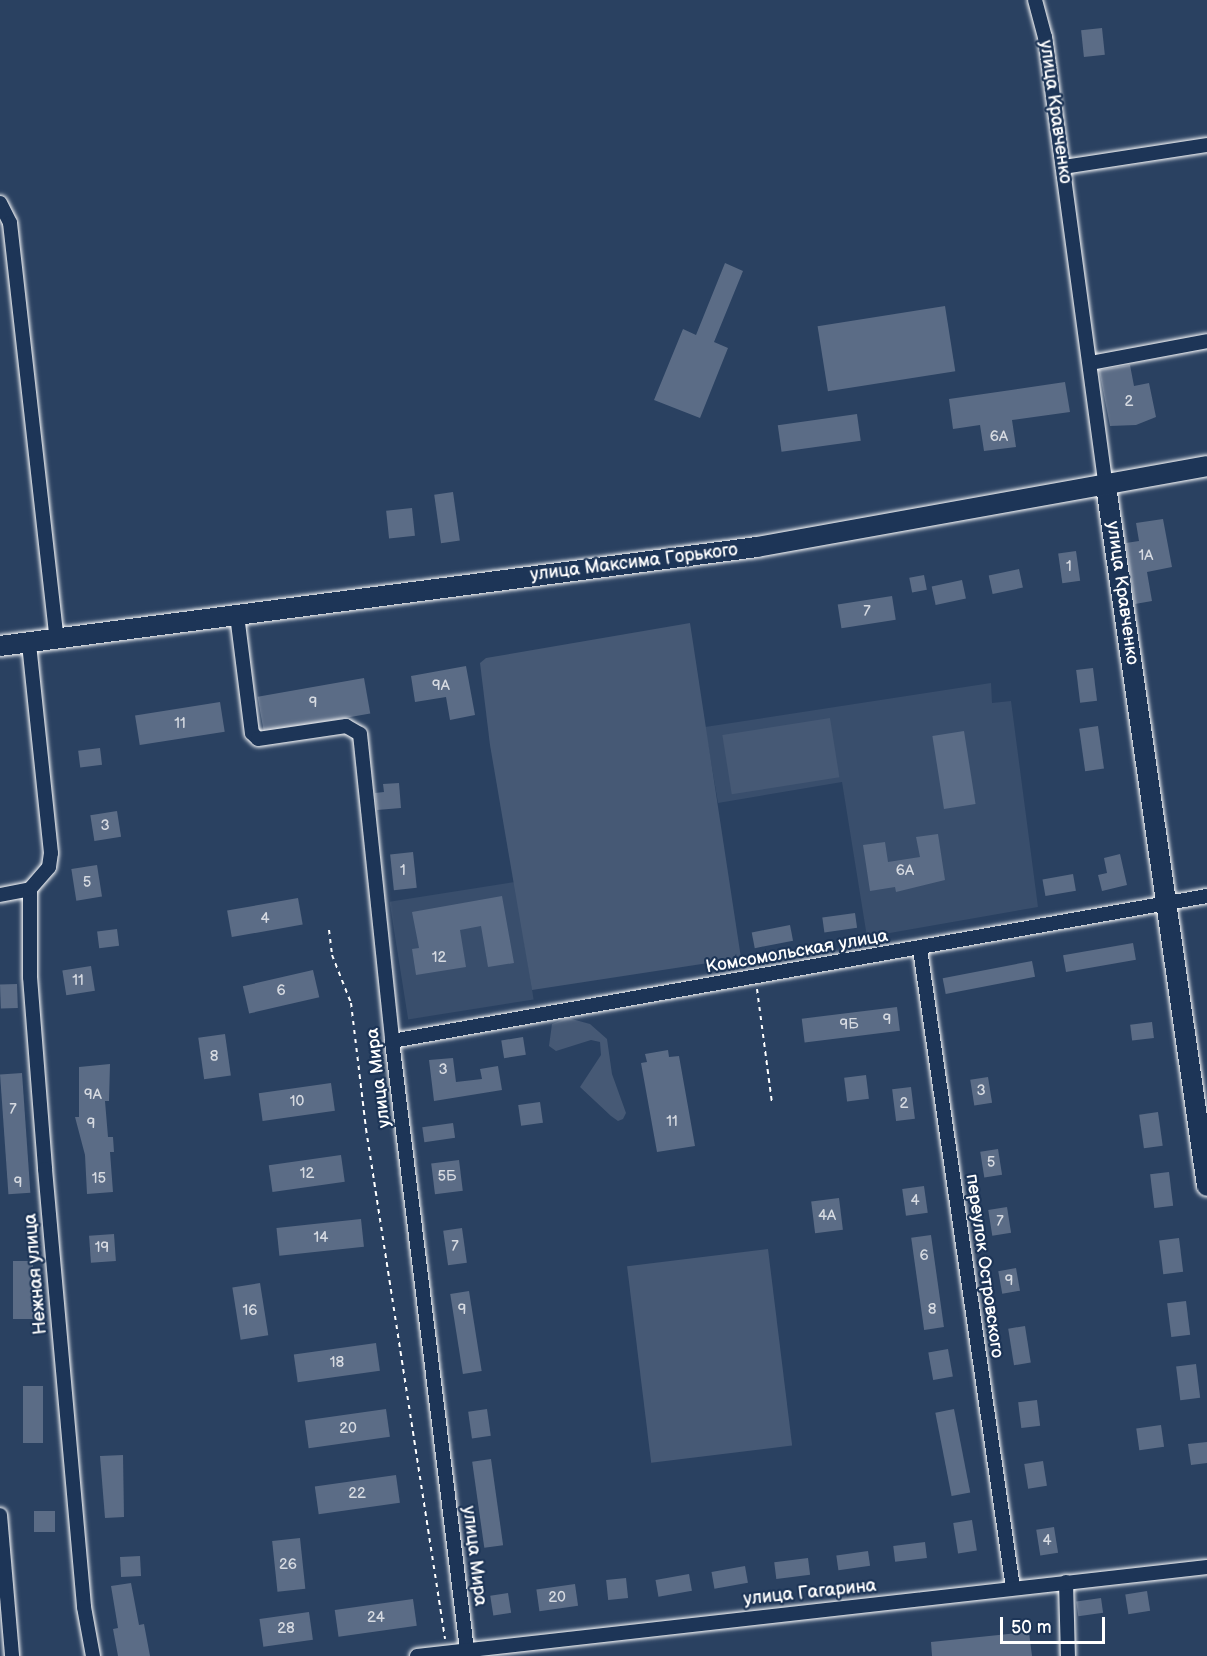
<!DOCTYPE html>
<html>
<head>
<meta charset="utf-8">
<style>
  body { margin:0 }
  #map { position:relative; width:1207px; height:1656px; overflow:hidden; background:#2a4161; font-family:"Balsamiq Sans",sans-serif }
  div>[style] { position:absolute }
  .built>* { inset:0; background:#394e6c; transform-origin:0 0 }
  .green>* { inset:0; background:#465975; transform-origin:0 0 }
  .building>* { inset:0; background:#5b6c86; transform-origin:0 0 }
  .path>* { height:2px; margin-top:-1px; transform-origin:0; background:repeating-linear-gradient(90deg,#fff 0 4.5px,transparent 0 9px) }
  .roads { filter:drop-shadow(0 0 2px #fff) drop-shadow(0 0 2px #fff) }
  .street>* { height:14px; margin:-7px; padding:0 7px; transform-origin:7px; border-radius:7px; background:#1d3557 }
  .secondary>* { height:20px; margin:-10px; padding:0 10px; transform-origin:10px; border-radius:10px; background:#1d3557 }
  span { translate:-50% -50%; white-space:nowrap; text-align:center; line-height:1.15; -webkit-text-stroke:4.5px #1d3557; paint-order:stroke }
  .number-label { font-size:15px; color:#d6dae1 }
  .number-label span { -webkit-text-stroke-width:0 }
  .street-label { font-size:18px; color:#fff }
  .scale { position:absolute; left:1000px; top:1617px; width:105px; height:27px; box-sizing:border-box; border:3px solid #fff; border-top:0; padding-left:8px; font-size:18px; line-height:21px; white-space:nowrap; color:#fff; -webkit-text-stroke:4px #1d3557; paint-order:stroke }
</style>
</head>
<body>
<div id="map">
  <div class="built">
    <div style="clip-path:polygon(991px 683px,992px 703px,1011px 701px,1038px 907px,867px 937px,842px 782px,718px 803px,705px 727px)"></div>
    <div style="left:515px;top:882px;width:119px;height:127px;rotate:81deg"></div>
  </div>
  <div class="green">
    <div style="clip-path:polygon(690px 623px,741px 958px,532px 990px,490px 745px,480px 663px,486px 658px)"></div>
    <div style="left:830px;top:718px;width:60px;height:109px;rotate:81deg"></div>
    <div style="clip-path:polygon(568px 1018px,590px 1024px,607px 1039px,612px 1074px,626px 1113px,623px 1119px,618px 1121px,611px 1116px,580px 1087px,601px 1055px,600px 1042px,591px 1040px,556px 1051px,549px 1046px,552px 1024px)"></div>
    <div style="left:768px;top:1249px;width:198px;height:142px;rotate:83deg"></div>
  </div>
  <div class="building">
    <div style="left:1102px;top:28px;width:27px;height:21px;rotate:84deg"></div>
    <div style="clip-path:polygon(725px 263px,743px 271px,714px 342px,728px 348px,700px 418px,654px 400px,683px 329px,696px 335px)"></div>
    <div style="left:945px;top:306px;width:66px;height:129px;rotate:81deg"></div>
    <div style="clip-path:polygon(1130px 365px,1134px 386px,1149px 383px,1156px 417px,1136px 425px,1110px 426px,1099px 370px)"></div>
    <div style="clip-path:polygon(1065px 382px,1070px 412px,1012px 420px,1016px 447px,984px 451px,980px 425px,953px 429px,949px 399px)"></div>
    <div style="left:857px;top:414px;width:27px;height:80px;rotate:82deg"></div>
    <div style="left:453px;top:492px;width:49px;height:19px;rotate:82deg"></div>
    <div style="left:412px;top:508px;width:28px;height:26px;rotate:84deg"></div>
    <div style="clip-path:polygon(1163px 519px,1172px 567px,1147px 572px,1152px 601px,1135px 604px,1126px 543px,1139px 541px,1136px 523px)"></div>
    <div style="left:1076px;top:551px;width:30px;height:18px;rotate:82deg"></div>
    <div style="left:1019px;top:569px;width:19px;height:31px;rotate:78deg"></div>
    <div style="left:924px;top:575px;width:15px;height:15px;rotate:79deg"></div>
    <div style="left:962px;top:580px;width:19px;height:31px;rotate:78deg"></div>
    <div style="left:892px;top:596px;width:24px;height:55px;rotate:81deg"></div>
    <div style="clip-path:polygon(466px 666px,475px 715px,450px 720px,446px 697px,415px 702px,411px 676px)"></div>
    <div style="left:1093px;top:668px;width:33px;height:17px;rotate:83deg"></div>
    <div style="left:364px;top:678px;width:36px;height:108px;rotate:80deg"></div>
    <div style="left:220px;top:702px;width:30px;height:86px;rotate:81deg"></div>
    <div style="left:1098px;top:726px;width:43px;height:19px;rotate:82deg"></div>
    <div style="left:964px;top:731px;width:74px;height:32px;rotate:81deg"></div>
    <div style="left:100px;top:748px;width:17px;height:22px;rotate:83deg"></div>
    <div style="clip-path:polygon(399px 783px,401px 808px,377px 810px,375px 793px,384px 792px,383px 784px)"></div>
    <div style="left:117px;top:811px;width:26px;height:27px;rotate:81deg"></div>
    <div style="clip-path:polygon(938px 834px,945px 880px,896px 892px,895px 887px,870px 891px,863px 845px,885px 842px,888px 862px,920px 857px,916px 837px)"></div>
    <div style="left:413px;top:852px;width:36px;height:23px;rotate:84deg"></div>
    <div style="clip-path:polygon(1120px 854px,1127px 885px,1102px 891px,1098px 875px,1107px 873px,1104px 858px)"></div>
    <div style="left:97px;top:865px;width:32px;height:26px;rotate:81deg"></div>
    <div style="left:1073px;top:874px;width:17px;height:31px;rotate:80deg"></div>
    <div style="clip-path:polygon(502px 896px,514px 963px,488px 967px,481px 926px,460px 930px,466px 967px,416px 975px,412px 949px,419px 948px,412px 912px)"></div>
    <div style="left:298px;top:898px;width:27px;height:72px;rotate:80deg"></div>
    <div style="left:855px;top:913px;width:15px;height:33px;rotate:82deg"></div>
    <div style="left:790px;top:925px;width:16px;height:39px;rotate:79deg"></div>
    <div style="left:117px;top:929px;width:17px;height:20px;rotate:83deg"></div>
    <div style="left:1133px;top:943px;width:17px;height:71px;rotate:80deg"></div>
    <div style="left:1032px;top:961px;width:16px;height:91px;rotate:79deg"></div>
    <div style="left:91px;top:966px;width:25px;height:29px;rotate:81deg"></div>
    <div style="left:313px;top:970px;width:28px;height:72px;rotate:77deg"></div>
    <div style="left:17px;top:984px;width:24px;height:17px;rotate:88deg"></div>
    <div style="left:897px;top:1007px;width:24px;height:96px;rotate:83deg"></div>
    <div style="left:1152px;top:1022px;width:16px;height:22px;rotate:83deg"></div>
    <div style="left:225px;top:1034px;width:42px;height:27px;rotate:82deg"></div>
    <div style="left:523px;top:1037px;width:18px;height:22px;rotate:81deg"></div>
    <div style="clip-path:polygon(668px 1050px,669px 1057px,679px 1056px,695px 1146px,657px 1152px,641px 1063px,647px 1062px,645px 1054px)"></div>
    <div style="clip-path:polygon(453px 1058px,456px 1082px,482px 1079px,480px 1069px,498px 1066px,502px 1090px,434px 1101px,429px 1060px)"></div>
    <div style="clip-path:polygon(110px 1064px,109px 1101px,105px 1101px,108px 1137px,113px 1137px,114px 1152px,110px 1152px,113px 1192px,87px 1194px,85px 1155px,75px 1117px,79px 1117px,79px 1067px)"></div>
    <div style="left:22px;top:1073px;width:120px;height:22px;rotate:86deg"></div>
    <div style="left:866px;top:1075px;width:24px;height:22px;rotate:83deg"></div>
    <div style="left:988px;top:1077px;width:26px;height:18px;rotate:81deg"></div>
    <div style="left:331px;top:1083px;width:28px;height:73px;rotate:82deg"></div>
    <div style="left:911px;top:1087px;width:32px;height:19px;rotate:83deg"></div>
    <div style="left:540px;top:1102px;width:21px;height:22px;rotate:82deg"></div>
    <div style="left:1158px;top:1112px;width:34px;height:19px;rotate:82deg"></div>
    <div style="left:453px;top:1123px;width:15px;height:31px;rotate:82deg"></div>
    <div style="left:998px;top:1149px;width:26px;height:18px;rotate:81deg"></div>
    <div style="left:341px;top:1155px;width:27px;height:73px;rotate:82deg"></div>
    <div style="left:459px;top:1160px;width:31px;height:28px;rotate:83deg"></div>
    <div style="left:1169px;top:1172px;width:34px;height:19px;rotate:83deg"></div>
    <div style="left:924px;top:1186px;width:27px;height:22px;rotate:82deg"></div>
    <div style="left:839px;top:1198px;width:32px;height:28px;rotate:83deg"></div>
    <div style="left:1007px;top:1207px;width:26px;height:19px;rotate:81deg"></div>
    <div style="left:361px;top:1219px;width:28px;height:85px;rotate:84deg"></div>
    <div style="left:462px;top:1228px;width:35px;height:19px;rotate:82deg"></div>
    <div style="left:114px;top:1234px;width:27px;height:25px;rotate:86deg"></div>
    <div style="left:931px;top:1235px;width:93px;height:20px;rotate:82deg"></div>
    <div style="left:1179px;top:1238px;width:34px;height:20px;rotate:83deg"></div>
    <div style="left:13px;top:1261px;width:20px;height:58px"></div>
    <div style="left:1016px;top:1268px;width:23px;height:18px;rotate:80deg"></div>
    <div style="left:260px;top:1283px;width:53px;height:28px;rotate:81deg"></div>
    <div style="left:469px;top:1291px;width:81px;height:19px;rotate:81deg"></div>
    <div style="left:1186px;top:1301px;width:34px;height:19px;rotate:83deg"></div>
    <div style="left:1025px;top:1326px;width:37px;height:17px;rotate:81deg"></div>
    <div style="left:376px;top:1343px;width:28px;height:83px;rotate:82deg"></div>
    <div style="left:948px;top:1349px;width:28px;height:20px;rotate:80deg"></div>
    <div style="left:1196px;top:1364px;width:34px;height:20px;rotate:83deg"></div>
    <div style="left:23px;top:1386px;width:20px;height:57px"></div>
    <div style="left:1037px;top:1400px;width:26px;height:19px;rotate:83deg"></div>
    <div style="left:386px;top:1409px;width:28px;height:82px;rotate:82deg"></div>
    <div style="left:487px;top:1409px;width:27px;height:19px;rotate:82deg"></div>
    <div style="left:954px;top:1409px;width:85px;height:19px;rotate:79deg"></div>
    <div style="left:1161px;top:1425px;width:22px;height:25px;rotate:82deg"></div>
    <div style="clip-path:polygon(1207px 1442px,1207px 1463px,1191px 1465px,1188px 1444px)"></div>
    <div style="clip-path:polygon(123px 1455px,124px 1517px,105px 1518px,100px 1456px)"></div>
    <div style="left:491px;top:1459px;width:87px;height:19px;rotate:82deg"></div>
    <div style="left:1043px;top:1461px;width:25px;height:19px;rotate:81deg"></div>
    <div style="left:396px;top:1475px;width:28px;height:82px;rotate:82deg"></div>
    <div style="left:34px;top:1511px;width:21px;height:21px"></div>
    <div style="left:972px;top:1520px;width:31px;height:19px;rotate:81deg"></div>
    <div style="left:1054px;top:1527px;width:26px;height:18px;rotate:81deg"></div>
    <div style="left:300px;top:1538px;width:51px;height:28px;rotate:84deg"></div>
    <div style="left:925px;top:1542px;width:16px;height:32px;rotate:83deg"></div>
    <div style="left:868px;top:1551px;width:15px;height:32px;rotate:82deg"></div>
    <div style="left:140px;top:1556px;width:20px;height:20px;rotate:87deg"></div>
    <div style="left:808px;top:1558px;width:17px;height:34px;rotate:83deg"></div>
    <div style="left:745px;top:1566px;width:17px;height:34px;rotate:80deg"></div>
    <div style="left:689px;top:1574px;width:17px;height:34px;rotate:80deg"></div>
    <div style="left:626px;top:1578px;width:20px;height:20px;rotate:84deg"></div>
    <div style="clip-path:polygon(131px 1583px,139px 1625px,144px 1624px,150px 1656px,118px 1656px,113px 1629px,118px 1628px,111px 1586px)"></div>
    <div style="left:575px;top:1584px;width:22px;height:39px;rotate:82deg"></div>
    <div style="left:1147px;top:1591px;width:20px;height:22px;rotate:81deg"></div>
    <div style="left:508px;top:1593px;width:20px;height:18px;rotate:81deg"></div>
    <div style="left:1101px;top:1598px;width:15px;height:25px;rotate:82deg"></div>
    <div style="left:413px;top:1599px;width:27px;height:79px;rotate:82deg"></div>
    <div style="left:309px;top:1612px;width:28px;height:50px;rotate:82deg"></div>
    <div style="clip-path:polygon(1029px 1632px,1032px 1656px,932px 1656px,931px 1642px)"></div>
  </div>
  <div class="path">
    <div style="left:329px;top:930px;width:25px;rotate:83deg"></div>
    <div style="left:332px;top:955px;width:52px;rotate:68.4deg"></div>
    <div style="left:351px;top:1003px;width:127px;rotate:83.2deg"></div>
    <div style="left:366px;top:1129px;width:516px;rotate:81.19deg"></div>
    <div style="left:757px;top:989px;width:115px;rotate:82.5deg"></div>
  </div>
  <div class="roads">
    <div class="street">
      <div style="left:1035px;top:0;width:38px;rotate:75deg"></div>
      <div style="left:1045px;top:37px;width:453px;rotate:82.3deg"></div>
      <div style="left:1063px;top:167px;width:146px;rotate:-8.7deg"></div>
      <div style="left:0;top:203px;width:22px;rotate:63deg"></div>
      <div style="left:10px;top:223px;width:419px;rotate:83.6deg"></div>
      <div style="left:1090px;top:363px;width:119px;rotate:-10.6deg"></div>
      <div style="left:237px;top:615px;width:119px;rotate:82.8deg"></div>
      <div style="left:252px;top:733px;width:8px;rotate:45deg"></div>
      <div style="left:258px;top:739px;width:89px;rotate:-8.4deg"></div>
      <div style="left:346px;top:726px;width:16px;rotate:30deg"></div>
      <div style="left:360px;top:734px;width:309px;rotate:84deg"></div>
      <div style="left:392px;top:1041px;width:614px;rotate:82.98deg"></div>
      <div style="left:30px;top:889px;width:88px;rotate:90deg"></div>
      <div style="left:30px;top:977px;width:193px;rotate:85.5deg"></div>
      <div style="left:45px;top:1169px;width:440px;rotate:84.9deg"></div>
      <div style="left:84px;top:1607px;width:50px;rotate:79.6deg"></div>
      <div style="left:0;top:895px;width:31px;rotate:-11deg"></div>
      <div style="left:30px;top:889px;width:29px;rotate:-49deg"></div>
      <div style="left:49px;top:867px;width:14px;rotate:-82deg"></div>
      <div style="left:51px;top:853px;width:211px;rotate:-96deg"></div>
      <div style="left:920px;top:949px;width:646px;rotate:81.72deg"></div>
      <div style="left:392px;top:1041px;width:828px;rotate:-10.09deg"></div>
      <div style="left:0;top:1515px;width:142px;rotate:85.1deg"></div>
      <div style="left:1066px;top:1582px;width:74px;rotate:88.5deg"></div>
      <div style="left:417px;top:1656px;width:795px;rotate:-6.43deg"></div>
    </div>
    <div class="secondary">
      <div style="left:1106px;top:486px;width:707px;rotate:81.79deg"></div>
      <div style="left:0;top:646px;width:763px;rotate:-7.45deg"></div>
      <div style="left:757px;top:547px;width:457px;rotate:-10.2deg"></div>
    </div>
  </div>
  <div class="number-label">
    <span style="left:1129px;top:402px">2</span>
    <span style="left:999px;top:437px">6А</span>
    <span style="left:1146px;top:556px">1А</span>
    <span style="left:1069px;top:567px">1</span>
    <span style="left:867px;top:612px">7</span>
    <span style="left:441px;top:686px">9А</span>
    <span style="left:313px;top:703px">9</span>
    <span style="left:180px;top:724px">11</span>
    <span style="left:105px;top:826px">3</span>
    <span style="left:403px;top:871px">1</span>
    <span style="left:905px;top:871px">6А</span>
    <span style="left:87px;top:883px">5</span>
    <span style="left:265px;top:919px">4</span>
    <span style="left:439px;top:958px">12</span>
    <span style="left:78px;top:981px">11</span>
    <span style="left:281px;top:991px">6</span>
    <span style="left:887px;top:1020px">9</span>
    <span style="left:849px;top:1025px">9Б</span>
    <span style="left:214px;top:1057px">8</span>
    <span style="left:443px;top:1070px">3</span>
    <span style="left:981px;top:1091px">3</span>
    <span style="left:93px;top:1095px">9А</span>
    <span style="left:297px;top:1102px">10</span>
    <span style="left:904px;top:1104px">2</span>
    <span style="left:13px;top:1110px">7</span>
    <span style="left:672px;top:1122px">11</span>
    <span style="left:91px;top:1124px">9</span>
    <span style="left:991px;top:1163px">5</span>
    <span style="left:307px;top:1174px">12</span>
    <span style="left:447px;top:1177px">5Б</span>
    <span style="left:99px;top:1179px">15</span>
    <span style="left:18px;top:1183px">9</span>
    <span style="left:915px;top:1201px">4</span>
    <span style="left:827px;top:1216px">4А</span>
    <span style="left:1000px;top:1222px">7</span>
    <span style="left:321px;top:1238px">14</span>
    <span style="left:455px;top:1247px">7</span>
    <span style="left:102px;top:1248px">19</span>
    <span style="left:924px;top:1256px">6</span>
    <span style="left:1009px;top:1281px">9</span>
    <span style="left:462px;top:1310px">9</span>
    <span style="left:932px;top:1310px">8</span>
    <span style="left:250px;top:1311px">16</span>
    <span style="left:337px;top:1363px">18</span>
    <span style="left:348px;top:1429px">20</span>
    <span style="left:357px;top:1494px">22</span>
    <span style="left:1047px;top:1541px">4</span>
    <span style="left:288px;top:1565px">26</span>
    <span style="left:557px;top:1598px">20</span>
    <span style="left:376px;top:1618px">24</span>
    <span style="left:286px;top:1629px">28</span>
  </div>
  <div class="street-label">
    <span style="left:1055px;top:112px;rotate:82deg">улица Кравченко</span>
    <span style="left:634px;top:563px;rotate:-7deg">улица Максима Горького</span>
    <span style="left:1122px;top:593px;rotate:82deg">улица Кравченко</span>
    <span style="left:797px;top:952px;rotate:-10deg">Комсомольская улица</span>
    <span style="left:379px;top:1078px;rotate:-97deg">улица Мира</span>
    <span style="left:984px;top:1266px;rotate:82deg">переулок Островского</span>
    <span style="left:36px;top:1274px;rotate:-95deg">Нежная улица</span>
    <span style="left:474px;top:1556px;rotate:83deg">улица Мира</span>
    <span style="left:810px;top:1593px;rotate:-6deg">улица Гагарина</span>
  </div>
  <div class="scale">50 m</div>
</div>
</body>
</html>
